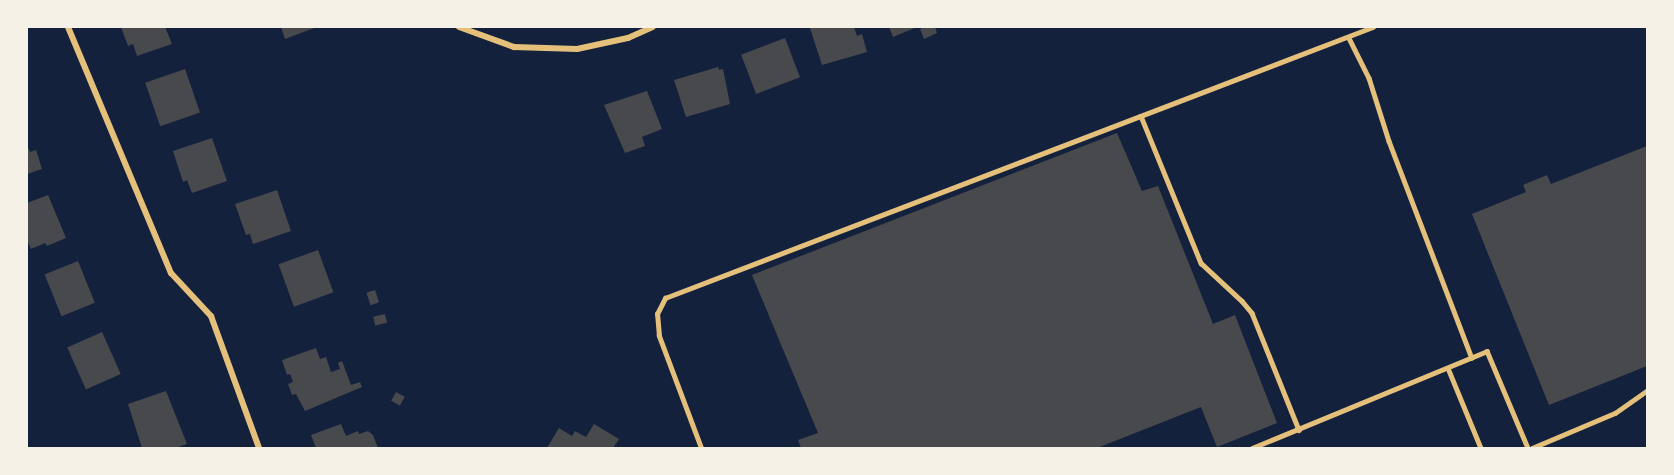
<!DOCTYPE html>
<html>
<head>
<meta charset="utf-8">
<style>
  body { margin:0 }
  #map { position:relative; width:1674px; height:475px; overflow:hidden; background:#14213d; font-family:Ubuntu,sans-serif }
  div>[style] { position:absolute }
  .building>* { inset:0; background:#48494c; transform-origin:0 0 }
  .service>* { height:4.5px; margin:-2.25px; padding:0 2.25px; transform-origin:2.25px; border-radius:2.25px; background:#e5c07b }
  .minor>* { height:6px; margin:-3px; padding:0 3px; transform-origin:3px; border-radius:3px; background:#e5c07b }
  span { translate:-50% -50%; white-space:nowrap; text-align:center; line-height:1.15; -webkit-text-stroke:6px #f6f1e7; paint-order:stroke }
  .frame { position:absolute; inset:0; border:28px solid #f6f1e7; pointer-events:none }
</style>
</head>
<body>
<div id="map">
  <div class="building">
    <div style="clip-path:polygon(121px 27px,165px 27px,172px 44px,137px 56px,133px 44px,128px 46px)"></div>
    <div style="clip-path:polygon(281px 27px,317px 27px,285px 39px)"></div>
    <div style="clip-path:polygon(854px 27px,857px 36px,862px 34px,867px 52px,822px 65px,810px 28px)"></div>
    <div style="clip-path:polygon(889px 27px,917px 27px,893px 37px)"></div>
    <div style="clip-path:polygon(925px 27px,935px 27px,937px 33px,924px 39px,920px 29px)"></div>
    <div style="left:785px;top:38px;width:42px;height:47px;rotate:69deg"></div>
    <div style="clip-path:polygon(718px 67px,719px 70px,723px 69px,730px 104px,686px 117px,674px 80px)"></div>
    <div style="left:185px;top:69px;width:46px;height:42px;rotate:71deg"></div>
    <div style="clip-path:polygon(647px 91px,662px 129px,642px 137px,645px 146px,625px 153px,604px 105px)"></div>
    <div style="clip-path:polygon(1117px 133px,1142px 191px,1158px 186px,1213px 324px,1235px 315px,1277px 423px,1217px 447px,1201px 407px,1097px 448px,801px 448px,798px 440px,818px 433px,752px 275px)"></div>
    <div style="clip-path:polygon(212px 138px,227px 181px,192px 193px,187px 180px,183px 182px,173px 151px)"></div>
    <div style="clip-path:polygon(27px 145px,30px 152px,36px 150px,42px 169px,27px 174px)"></div>
    <div style="clip-path:polygon(1647px 146px,1647px 366px,1549px 405px,1472px 214px,1526px 192px,1523px 185px,1547px 175px,1551px 184px)"></div>
    <div style="clip-path:polygon(277px 190px,291px 231px,253px 244px,250px 234px,246px 235px,235px 204px)"></div>
    <div style="clip-path:polygon(48px 195px,66px 238px,47px 246px,45px 243px,31px 249px,27px 240px,27px 203px)"></div>
    <div style="left:318px;top:250px;width:45px;height:42px;rotate:70deg"></div>
    <div style="left:78px;top:261px;width:45px;height:36px;rotate:68deg"></div>
    <div style="left:375px;top:290px;width:13px;height:9px;rotate:72deg"></div>
    <div style="left:385px;top:314px;width:9px;height:12px;rotate:77deg"></div>
    <div style="left:102px;top:332px;width:46px;height:38px;rotate:66deg"></div>
    <div style="clip-path:polygon(316px 348px,320px 359px,326px 357px,331px 372px,340px 369px,338px 363px,342px 361px,351px 385px,360px 382px,362px 387px,305px 411px,296px 394px,292px 395px,288px 384px,293px 382px,290px 374px,287px 375px,282px 360px)"></div>
    <div style="clip-path:polygon(166px 391px,187px 444px,175px 448px,142px 448px,128px 404px)"></div>
    <div style="left:396px;top:392px;width:10px;height:10px;rotate:29deg"></div>
    <div style="clip-path:polygon(341px 424px,346px 436px,358px 431px,359px 434px,368px 431px,373px 435px,378px 448px,316px 448px,311px 435px)"></div>
    <div style="clip-path:polygon(594px 424px,619px 439px,613px 448px,547px 448px,559px 428px,572px 436px,575px 431px,586px 437px)"></div>
  </div>
  <div class="service">
    <div style="left:1349px;top:38px;width:45px;rotate:63.4deg"></div>
    <div style="left:1369px;top:78px;width:66px;rotate:72.4deg"></div>
    <div style="left:1389px;top:141px;width:232px;rotate:69.1deg"></div>
    <div style="left:1141px;top:116px;width:159px;rotate:67.8deg"></div>
    <div style="left:1201px;top:263px;width:56px;rotate:42.8deg"></div>
    <div style="left:1242px;top:301px;width:16px;rotate:50deg"></div>
    <div style="left:1252px;top:313px;width:126px;rotate:68.1deg"></div>
    <div style="left:1448px;top:368px;width:87px;rotate:67.6deg"></div>
    <div style="left:701px;top:448px;width:120px;rotate:-110.6deg"></div>
    <div style="left:659px;top:336px;width:22px;rotate:-95deg"></div>
    <div style="left:657px;top:314px;width:18px;rotate:-63deg"></div>
    <div style="left:665px;top:298px;width:758px;rotate:-20.95deg"></div>
    <div style="left:1252px;top:448px;width:254px;rotate:-22.4deg"></div>
    <div style="left:1487px;top:351px;width:105px;rotate:67.1deg"></div>
    <div style="left:1532px;top:448px;width:90px;rotate:-22.9deg"></div>
    <div style="left:1615px;top:413px;width:39px;rotate:-35deg"></div>
  </div>
  <div class="minor">
    <div style="left:68px;top:27px;width:267px;rotate:67.3deg"></div>
    <div style="left:171px;top:273px;width:59px;rotate:47.1deg"></div>
    <div style="left:211px;top:316px;width:140px;rotate:70deg"></div>
    <div style="left:459px;top:27px;width:59px;rotate:20deg"></div>
    <div style="left:514px;top:47px;width:63px;rotate:1.8deg"></div>
    <div style="left:577px;top:49px;width:52px;rotate:-12.2deg"></div>
    <div style="left:628px;top:38px;width:27px;rotate:-24deg"></div>
  </div>
  <div class="frame"></div>
</div>
</body>
</html>
